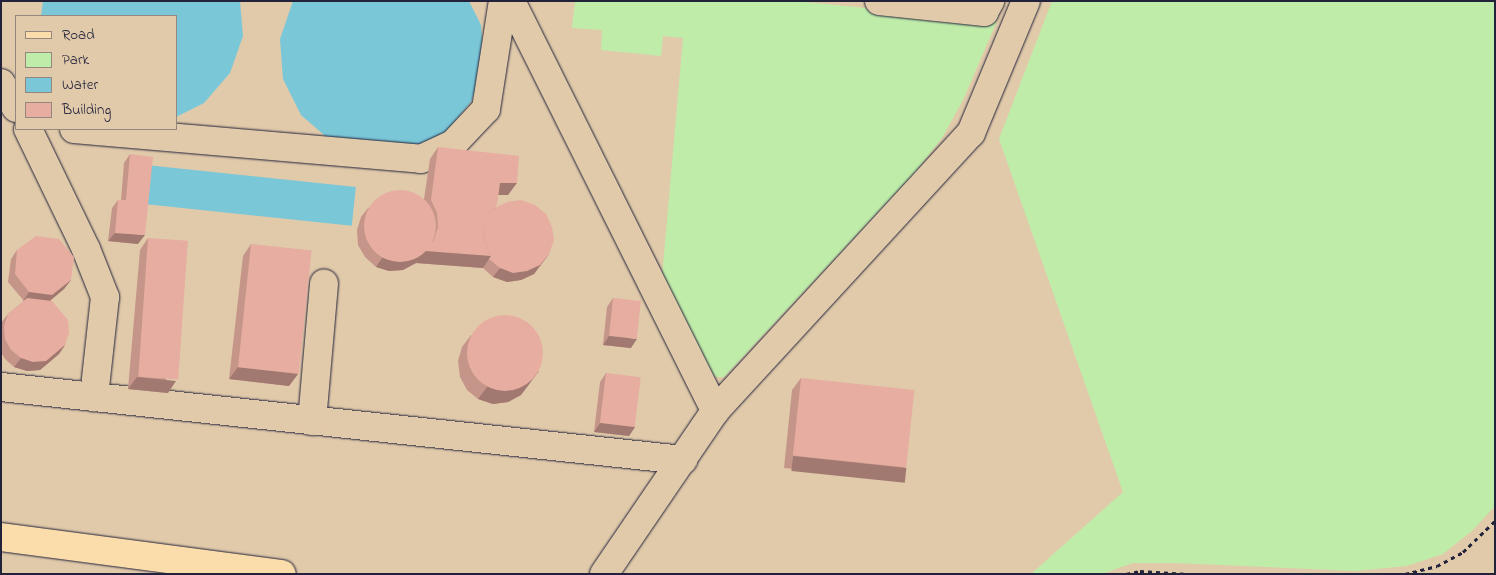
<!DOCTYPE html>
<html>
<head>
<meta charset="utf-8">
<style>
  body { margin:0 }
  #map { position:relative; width:1496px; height:575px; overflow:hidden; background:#e1caaa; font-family:"Indie Flower",sans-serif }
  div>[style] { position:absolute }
  .green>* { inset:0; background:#c0ecaa }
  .water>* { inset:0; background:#7ac7d8; transform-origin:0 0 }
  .path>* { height:3px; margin-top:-1.5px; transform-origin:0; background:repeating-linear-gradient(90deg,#22223b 0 4px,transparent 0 8px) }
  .roads { filter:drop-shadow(0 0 1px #22223b) drop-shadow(0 0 1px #22223b) }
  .minor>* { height:28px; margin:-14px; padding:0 14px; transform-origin:14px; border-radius:14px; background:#e1caaa }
  .major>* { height:28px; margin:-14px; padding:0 14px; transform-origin:14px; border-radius:14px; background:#faddab }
  .wall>* { inset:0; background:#c6958a }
  .shaded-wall>* { inset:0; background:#a17970; transform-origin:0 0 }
  .building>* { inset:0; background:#e6ada0; transform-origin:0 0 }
  .round { border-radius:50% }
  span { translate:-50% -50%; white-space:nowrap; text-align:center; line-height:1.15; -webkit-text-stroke:4px #e1caaa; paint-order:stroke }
  .frame { position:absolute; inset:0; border:2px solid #22223b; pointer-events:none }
  .legend { position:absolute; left:15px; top:15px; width:162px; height:115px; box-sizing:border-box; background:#e1caaa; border:1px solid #95877e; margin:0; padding:6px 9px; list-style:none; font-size:15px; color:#22223b }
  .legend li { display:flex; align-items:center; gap:10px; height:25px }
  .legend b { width:25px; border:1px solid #95877e }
</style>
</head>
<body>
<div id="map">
  <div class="green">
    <div style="clip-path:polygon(575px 1px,795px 1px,997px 21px,963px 100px,942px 138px,916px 171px,724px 377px,716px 377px,711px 373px,662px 277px,683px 38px,663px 36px,661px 56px,601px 50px,602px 30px,572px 28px)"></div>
    <div style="clip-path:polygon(1052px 1px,1495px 1px,1495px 506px,1472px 531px,1443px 554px,1407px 566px,1355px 571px,1175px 563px,1133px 563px,1102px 574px,1031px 574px,1123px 492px,999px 139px)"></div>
  </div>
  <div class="water">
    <div style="clip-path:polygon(43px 1px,240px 1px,243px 36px,230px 73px,204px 103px,176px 117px,176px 16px,41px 16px)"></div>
    <div style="clip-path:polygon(293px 1px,469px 1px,481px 25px,484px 65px,471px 102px,445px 133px,409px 150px,331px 141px,301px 115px,283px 79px,280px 39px)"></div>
    <div style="left:146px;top:165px;width:211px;height:39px;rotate:6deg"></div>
  </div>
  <div class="path">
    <div style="left:1126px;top:574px;width:14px;rotate:-12deg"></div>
    <div style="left:1140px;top:571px;width:48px;rotate:3.6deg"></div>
    <div style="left:1405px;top:574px;width:33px;rotate:-14deg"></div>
    <div style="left:1437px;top:566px;width:30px;rotate:-28deg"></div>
    <div style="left:1463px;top:552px;width:45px;rotate:-44.1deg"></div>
  </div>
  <div class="roads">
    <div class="minor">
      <div style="left:511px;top:1px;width:458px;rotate:63.5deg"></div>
      <div style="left:879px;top:1px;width:106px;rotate:6deg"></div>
      <div style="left:984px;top:12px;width:13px;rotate:-61deg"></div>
      <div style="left:1px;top:83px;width:29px;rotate:59deg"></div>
      <div style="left:28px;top:129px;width:133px;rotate:64.2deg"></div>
      <div style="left:86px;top:249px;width:52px;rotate:68.4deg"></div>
      <div style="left:105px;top:297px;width:101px;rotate:96.3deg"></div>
      <div style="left:74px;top:129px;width:348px;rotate:4.9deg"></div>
      <div style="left:421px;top:159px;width:35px;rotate:-25deg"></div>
      <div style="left:453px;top:144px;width:48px;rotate:-46.7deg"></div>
      <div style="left:486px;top:109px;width:109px;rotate:-81.1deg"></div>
      <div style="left:1px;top:387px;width:686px;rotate:6.11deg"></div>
      <div style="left:312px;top:421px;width:138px;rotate:-85deg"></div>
      <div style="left:604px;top:574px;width:197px;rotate:-55.7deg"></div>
      <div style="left:715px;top:411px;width:378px;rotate:-47.4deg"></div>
      <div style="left:971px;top:133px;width:143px;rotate:-67.4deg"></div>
    </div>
    <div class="major">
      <div style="left:1px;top:537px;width:283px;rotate:7.5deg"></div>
    </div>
  </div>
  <div class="wall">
    <div style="clip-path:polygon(438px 147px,508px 195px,498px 195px,495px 208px,549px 254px,534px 274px,521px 280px,507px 282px,493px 277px,483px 268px,416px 263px,403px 270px,389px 271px,376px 267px,365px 257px,358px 245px,357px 230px,361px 217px,368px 208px,424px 199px,430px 159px)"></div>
    <div style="clip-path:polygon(130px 154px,138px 244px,108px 241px,112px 208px,118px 200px,121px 200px,124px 163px)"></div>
    <div style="clip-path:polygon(148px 238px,168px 393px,128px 389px,140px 250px)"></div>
    <div style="clip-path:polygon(251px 244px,298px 374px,289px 386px,229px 379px,243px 256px)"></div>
    <div style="clip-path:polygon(17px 250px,71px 280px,64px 289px,51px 300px,65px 345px,59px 354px,40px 370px,27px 371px,14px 367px,5px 359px,1px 352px,1px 323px,8px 314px,24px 301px,8px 282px,11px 259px)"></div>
    <div style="clip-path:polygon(613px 298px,631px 348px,603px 345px,607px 307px)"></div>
    <div style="clip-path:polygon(471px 335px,530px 383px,521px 395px,508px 402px,493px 404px,478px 399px,467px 390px,460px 377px,458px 361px,462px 347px)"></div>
    <div style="clip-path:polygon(606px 373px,635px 427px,629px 436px,594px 432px,600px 382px)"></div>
    <div style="clip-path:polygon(801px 378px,906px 468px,897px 480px,784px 468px,792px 390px)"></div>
  </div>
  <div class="shaded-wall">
    <div style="clip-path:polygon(500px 183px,517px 183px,508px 195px,491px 195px)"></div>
    <div style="clip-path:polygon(115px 233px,145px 235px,138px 244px,108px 241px)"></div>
    <div style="clip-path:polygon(432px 244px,491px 256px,483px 268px,416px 263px,403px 270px,389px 271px,376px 267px,382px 258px)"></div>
    <div style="clip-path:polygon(549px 254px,534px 274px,521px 280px,507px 282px,493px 277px,500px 268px)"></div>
    <div style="clip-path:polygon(71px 280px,64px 289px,46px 304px,23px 301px,29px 292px)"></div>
    <div style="clip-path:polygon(609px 336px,637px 339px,631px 348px,603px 345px)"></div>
    <div style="clip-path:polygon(65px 345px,59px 354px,40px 370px,27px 371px,14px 367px,21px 358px)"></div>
    <div style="clip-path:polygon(238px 367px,298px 374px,289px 386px,229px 379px)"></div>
    <div style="clip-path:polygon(539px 371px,521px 395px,508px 402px,493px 404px,478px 399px,487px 387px)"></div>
    <div style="clip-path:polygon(137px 377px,176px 381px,168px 393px,128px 389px)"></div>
    <div style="clip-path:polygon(600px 423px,635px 427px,629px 436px,594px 432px)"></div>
    <div style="left:793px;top:456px;width:114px;height:15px;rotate:6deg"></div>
  </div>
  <div class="building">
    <div style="clip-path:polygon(438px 147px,519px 156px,517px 183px,500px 183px,497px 205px,488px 216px,483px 229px,485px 243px,491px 256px,425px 251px,434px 240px,438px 227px,437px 213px,431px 200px)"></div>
    <div style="clip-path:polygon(130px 154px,153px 157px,145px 235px,115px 233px,118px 200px,126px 200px)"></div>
    <div class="round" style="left:364px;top:190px;width:72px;height:72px"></div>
    <div style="clip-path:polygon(521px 200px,535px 205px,546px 214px,552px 227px,554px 240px,549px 254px,540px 265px,527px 271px,513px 273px,500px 268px,489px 259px,491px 256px,485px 243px,483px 229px,487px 216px,495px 208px,507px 202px)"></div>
    <div style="clip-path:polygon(36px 236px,59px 239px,74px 257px,71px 280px,52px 295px,29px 292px,15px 274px,17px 250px)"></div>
    <div style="left:148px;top:238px;width:40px;height:139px;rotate:4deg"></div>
    <div style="left:251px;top:244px;width:61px;height:124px;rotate:6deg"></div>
    <div style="clip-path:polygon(27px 298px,52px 301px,68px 320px,69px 333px,65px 345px,46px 361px,33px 362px,21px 358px,11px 350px,5px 339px,4px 326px,8px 314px)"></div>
    <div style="left:613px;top:298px;width:28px;height:38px;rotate:6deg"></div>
    <div class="round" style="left:467px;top:315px;width:76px;height:76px"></div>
    <div style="left:606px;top:373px;width:35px;height:50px;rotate:7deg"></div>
    <div style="left:801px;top:378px;width:114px;height:78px;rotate:6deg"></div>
  </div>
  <div class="frame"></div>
  <ul class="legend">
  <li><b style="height:6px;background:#faddab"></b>Road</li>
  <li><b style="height:14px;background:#c0ecaa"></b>Park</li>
  <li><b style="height:14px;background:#7ac7d8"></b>Water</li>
  <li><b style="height:14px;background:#e6ada0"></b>Building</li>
  </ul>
</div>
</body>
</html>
